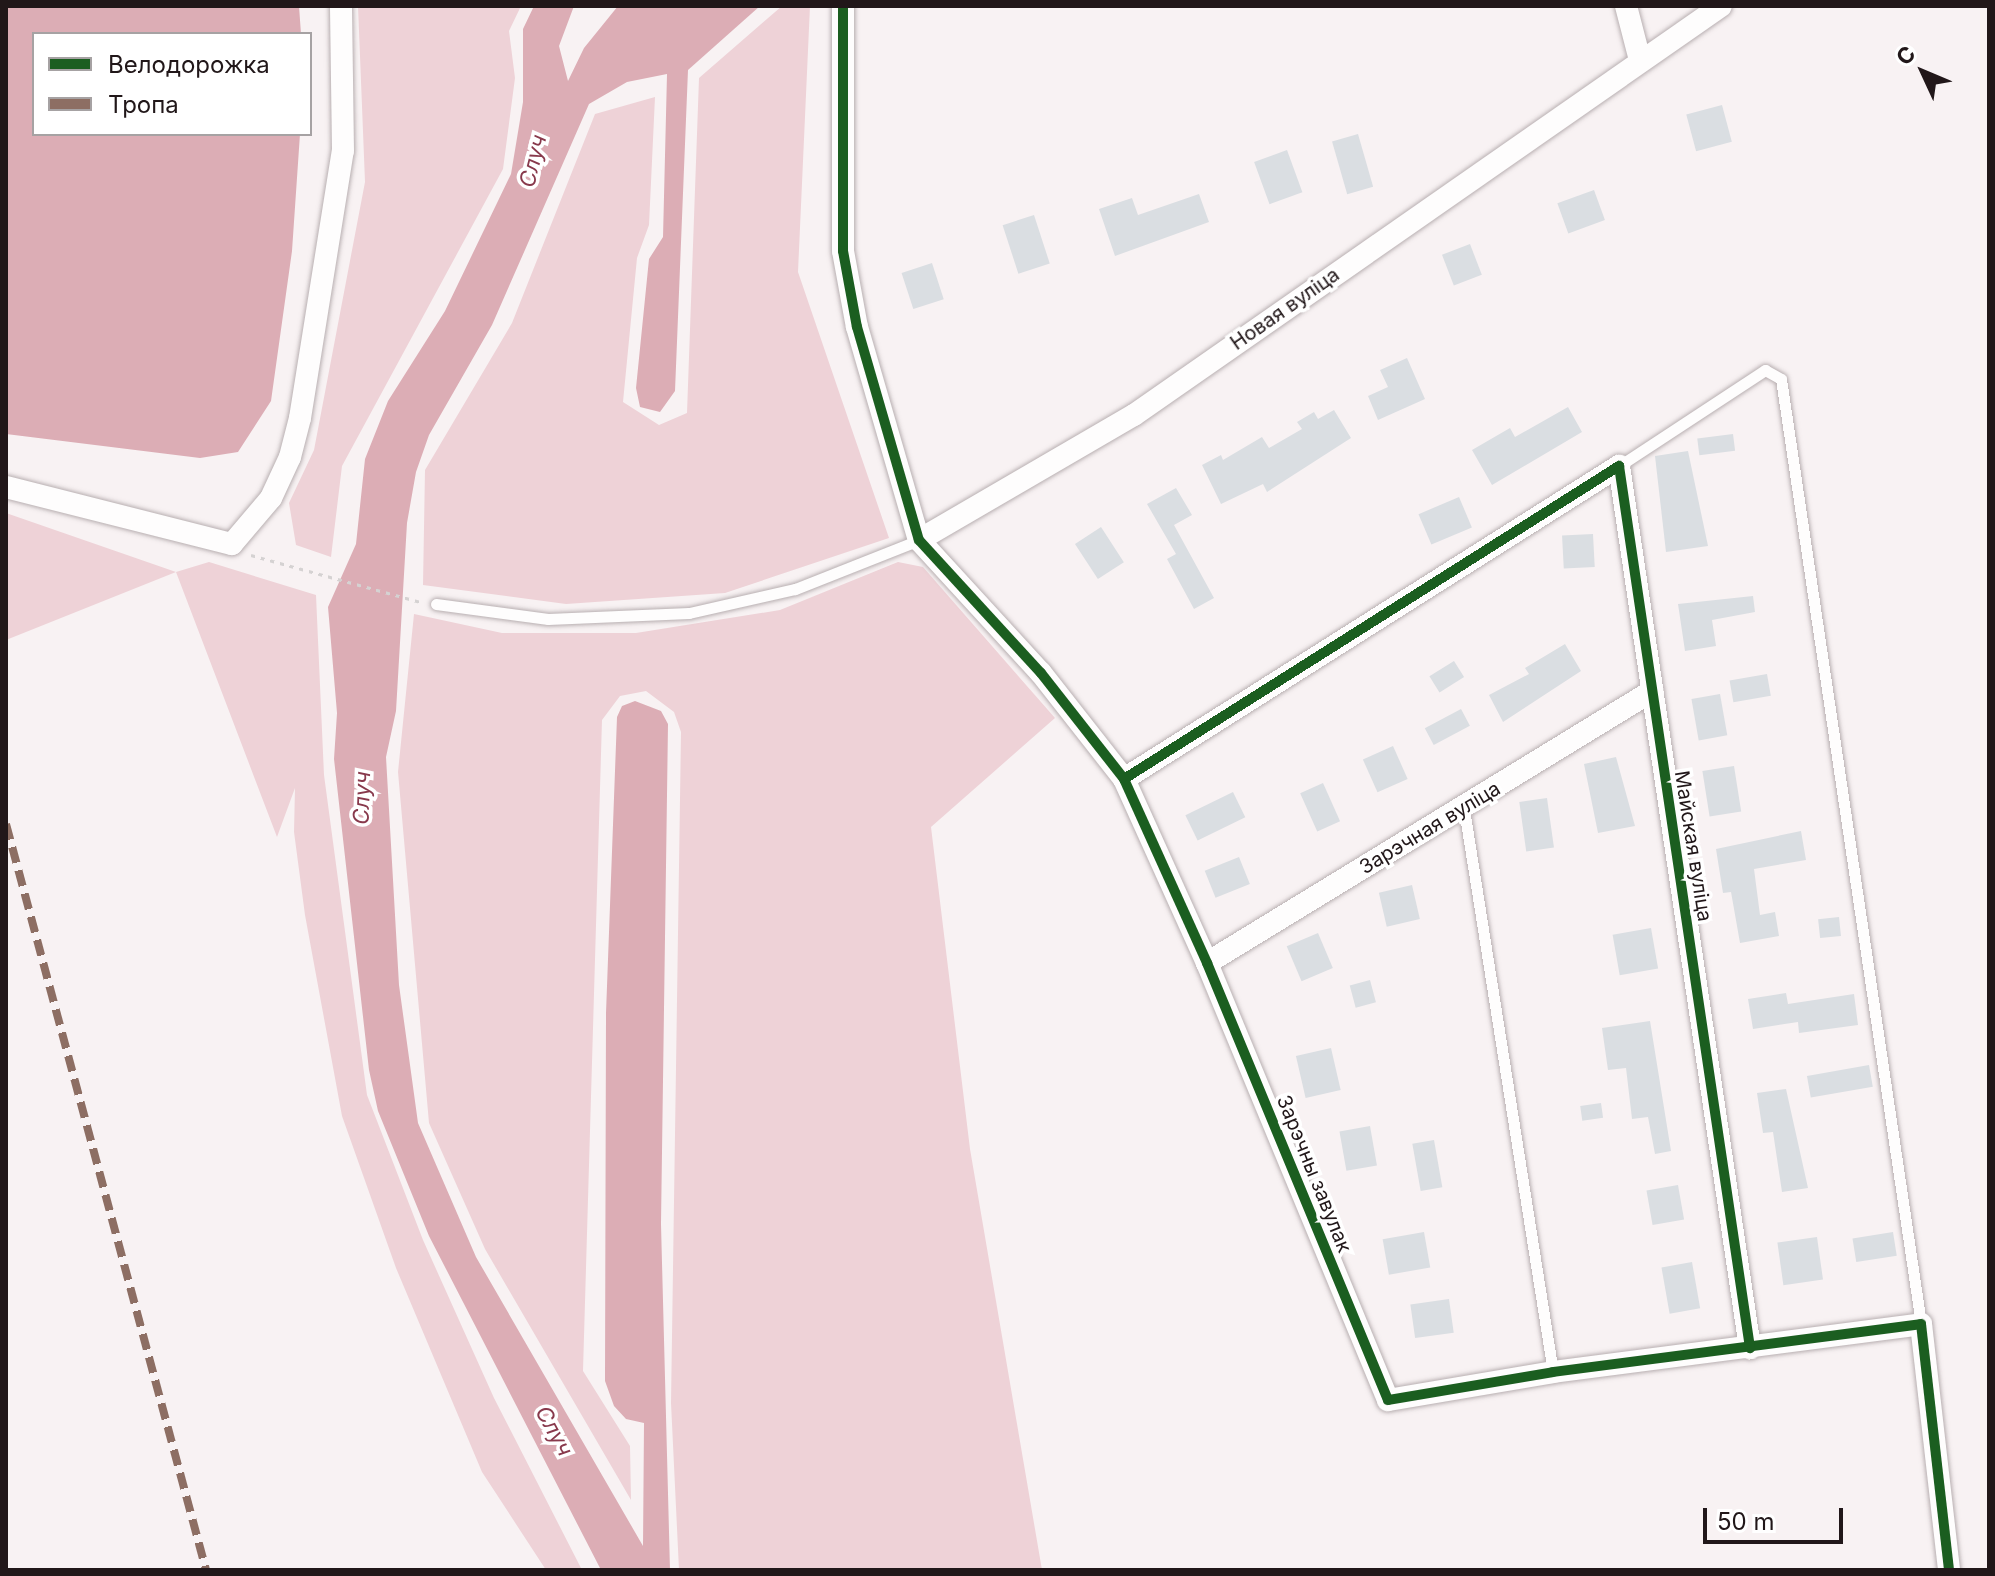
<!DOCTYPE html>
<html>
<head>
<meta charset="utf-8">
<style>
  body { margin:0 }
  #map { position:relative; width:1995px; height:1576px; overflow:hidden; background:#f8f2f3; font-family:Inter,sans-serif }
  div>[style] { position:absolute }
  .green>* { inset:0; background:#eed2d7 }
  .water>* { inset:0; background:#dcadb5 }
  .building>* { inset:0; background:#dadee2; transform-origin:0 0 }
  .path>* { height:3px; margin-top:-1.5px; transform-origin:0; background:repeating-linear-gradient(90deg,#d5d2d2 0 4px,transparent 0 10px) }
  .roads { filter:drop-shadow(0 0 2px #b8afb1) drop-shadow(0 0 2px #b8afb1) }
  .lane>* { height:11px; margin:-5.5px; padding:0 5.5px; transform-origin:5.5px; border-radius:5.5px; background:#fefdfd }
  .street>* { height:22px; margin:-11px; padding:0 11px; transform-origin:11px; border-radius:11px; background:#fefdfd }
  .quiet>* { height:8px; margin-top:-4px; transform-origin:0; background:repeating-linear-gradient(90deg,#8d6e63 0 16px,transparent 0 24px) }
  .cycleway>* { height:10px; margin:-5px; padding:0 5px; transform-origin:5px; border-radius:5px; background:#1b5e20 }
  span { translate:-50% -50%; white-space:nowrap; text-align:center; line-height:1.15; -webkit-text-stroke:7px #fff; paint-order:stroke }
  .street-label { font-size:20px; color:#211719 }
  .water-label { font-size:22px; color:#88394c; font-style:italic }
  .frame { position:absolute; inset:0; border:8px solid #211719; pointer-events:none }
  .legend { position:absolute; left:32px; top:32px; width:280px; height:104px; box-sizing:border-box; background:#fff; border:2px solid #a6a2a3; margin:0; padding:10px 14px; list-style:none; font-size:24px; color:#211719 }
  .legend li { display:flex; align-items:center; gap:16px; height:40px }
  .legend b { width:40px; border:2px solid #a6a2a3 }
  .north { position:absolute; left:1883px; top:32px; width:80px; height:80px; -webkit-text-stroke:6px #fff; paint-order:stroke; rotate:314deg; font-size:22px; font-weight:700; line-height:32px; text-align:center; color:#211719 }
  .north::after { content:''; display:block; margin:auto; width:28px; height:36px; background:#211719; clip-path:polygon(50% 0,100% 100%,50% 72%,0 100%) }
  .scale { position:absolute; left:1703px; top:1508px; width:140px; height:36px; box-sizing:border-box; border:4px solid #211719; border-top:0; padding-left:10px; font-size:24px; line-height:28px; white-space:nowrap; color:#211719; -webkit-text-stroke:6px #fff; paint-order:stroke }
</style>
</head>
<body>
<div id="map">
  <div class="green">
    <div style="clip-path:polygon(358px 6px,521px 6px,509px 31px,515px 78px,503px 169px,342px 466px,331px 557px,296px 545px,289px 503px,314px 450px,365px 182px)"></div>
    <div style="clip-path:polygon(782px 6px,810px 6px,798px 272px,889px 538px,725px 593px,566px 604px,423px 585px,425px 470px,512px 323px,595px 114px,655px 97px,649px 225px,637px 258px,623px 402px,659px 425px,687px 413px,699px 78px)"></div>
    <div style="clip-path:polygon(6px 513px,176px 572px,209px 562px,316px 595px,324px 775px,367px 1095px,423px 1240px,494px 1398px,582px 1570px,546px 1570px,482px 1472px,396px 1268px,342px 1116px,305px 915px,294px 832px,295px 788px,277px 837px,176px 572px,6px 640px)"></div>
    <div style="clip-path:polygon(898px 562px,923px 567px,1055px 718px,931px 827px,970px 1149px,1042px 1570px,679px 1570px,671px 1403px,681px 732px,674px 712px,646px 691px,620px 696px,602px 720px,583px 1371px,630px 1446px,631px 1500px,485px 1249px,429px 1123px,398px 772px,414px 614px,502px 633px,636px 633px,780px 610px)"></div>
  </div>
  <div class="water">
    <div style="clip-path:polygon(6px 6px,299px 6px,301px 34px,34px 34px,34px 134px,300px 134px,292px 251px,271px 401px,238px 452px,200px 458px,6px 434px)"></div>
    <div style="clip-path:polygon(534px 6px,574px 6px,559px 46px,568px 81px,584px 48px,618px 6px,760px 6px,688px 70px,675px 391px,660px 412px,640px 407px,636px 388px,649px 259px,663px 237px,667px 74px,627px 82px,589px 104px,492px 325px,429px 435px,416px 472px,407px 523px,396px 711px,386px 757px,399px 985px,418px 1123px,476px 1257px,643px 1546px,644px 1423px,626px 1419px,614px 1406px,605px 1381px,606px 1013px,617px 717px,622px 706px,635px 701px,661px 711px,668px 724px,661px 1224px,670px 1570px,601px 1570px,429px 1236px,378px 1111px,369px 1070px,334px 759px,337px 713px,328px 607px,356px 544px,365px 459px,388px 401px,445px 311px,511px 174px,523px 102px,523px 29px)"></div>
  </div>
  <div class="building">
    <div style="left:1722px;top:105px;width:38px;height:37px;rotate:75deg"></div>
    <div style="left:1358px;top:134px;width:55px;height:27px;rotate:74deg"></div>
    <div style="left:1287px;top:150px;width:45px;height:35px;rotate:70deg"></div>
    <div style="left:1594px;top:190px;width:32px;height:39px;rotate:70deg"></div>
    <div style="clip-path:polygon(1199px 194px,1209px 222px,1115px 256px,1099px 209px,1132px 198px,1138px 215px)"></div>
    <div style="left:1034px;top:215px;width:51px;height:33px;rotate:72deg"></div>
    <div style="left:1470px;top:244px;width:33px;height:30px;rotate:69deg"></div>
    <div style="left:932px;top:263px;width:38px;height:32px;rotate:72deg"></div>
    <div style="clip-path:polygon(1407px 358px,1425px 399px,1378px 420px,1368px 396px,1388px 387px,1380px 370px)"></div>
    <div style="clip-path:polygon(1568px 407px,1582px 432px,1492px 485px,1472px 450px,1510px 428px,1515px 437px)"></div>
    <div style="clip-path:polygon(1334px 410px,1351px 438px,1267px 492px,1263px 484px,1221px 504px,1202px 465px,1221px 455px,1223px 460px,1262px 437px,1269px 448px,1302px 429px,1297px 422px,1314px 412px,1318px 419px)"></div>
    <div style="left:1733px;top:434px;width:17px;height:36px;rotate:83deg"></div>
    <div style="clip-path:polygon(1688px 451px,1708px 546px,1666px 552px,1655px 456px)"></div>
    <div style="clip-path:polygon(1176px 488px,1192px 515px,1174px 525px,1214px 598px,1194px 609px,1167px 559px,1176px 554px,1147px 504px)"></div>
    <div style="left:1459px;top:497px;width:33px;height:44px;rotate:67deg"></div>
    <div style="left:1101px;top:527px;width:42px;height:31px;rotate:57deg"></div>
    <div style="left:1593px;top:534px;width:33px;height:31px;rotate:87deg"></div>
    <div style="clip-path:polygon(1753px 596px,1755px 612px,1712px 620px,1716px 646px,1685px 651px,1678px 604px)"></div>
    <div style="clip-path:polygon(1565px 644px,1581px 671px,1503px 722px,1489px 695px,1529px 674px,1525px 668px)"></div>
    <div style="left:1454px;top:661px;width:19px;height:29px;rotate:58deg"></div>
    <div style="left:1767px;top:674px;width:22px;height:38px;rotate:80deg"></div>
    <div style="left:1720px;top:694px;width:42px;height:29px;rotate:80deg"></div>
    <div style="left:1461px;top:709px;width:19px;height:41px;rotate:62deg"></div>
    <div style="left:1393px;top:746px;width:36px;height:33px;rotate:66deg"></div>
    <div style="clip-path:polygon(1616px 757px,1635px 826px,1598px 833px,1584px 764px)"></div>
    <div style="left:1734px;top:766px;width:46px;height:32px;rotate:81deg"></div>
    <div style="left:1323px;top:783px;width:42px;height:25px;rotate:66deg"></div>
    <div style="left:1233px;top:792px;width:28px;height:53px;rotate:64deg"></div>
    <div style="left:1547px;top:798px;width:50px;height:28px;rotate:82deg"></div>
    <div style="clip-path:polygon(1801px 831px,1806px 860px,1754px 869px,1760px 915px,1775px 912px,1779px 936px,1740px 943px,1731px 892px,1723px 893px,1716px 849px)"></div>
    <div style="left:1239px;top:857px;width:29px;height:37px;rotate:68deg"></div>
    <div style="left:1412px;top:885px;width:35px;height:34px;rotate:77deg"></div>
    <div style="left:1839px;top:917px;width:19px;height:21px;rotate:84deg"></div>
    <div style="left:1651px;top:928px;width:41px;height:39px;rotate:80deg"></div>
    <div style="left:1318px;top:933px;width:38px;height:34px;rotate:67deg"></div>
    <div style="left:1370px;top:980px;width:23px;height:21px;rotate:75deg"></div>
    <div style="clip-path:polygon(1786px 993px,1788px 1004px,1854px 994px,1858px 1025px,1799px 1033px,1798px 1022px,1753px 1029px,1748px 999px)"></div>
    <div style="clip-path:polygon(1650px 1021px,1671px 1151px,1655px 1154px,1648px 1117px,1632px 1119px,1626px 1068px,1608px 1070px,1602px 1028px)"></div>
    <div style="left:1331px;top:1048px;width:43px;height:36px;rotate:77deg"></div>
    <div style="left:1869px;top:1065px;width:22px;height:63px;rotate:80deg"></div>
    <div style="clip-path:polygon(1786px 1089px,1808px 1188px,1782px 1192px,1773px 1132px,1763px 1133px,1757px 1093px)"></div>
    <div style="left:1601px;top:1103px;width:15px;height:21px;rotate:82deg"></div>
    <div style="left:1370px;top:1126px;width:40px;height:31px;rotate:80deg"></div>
    <div style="left:1434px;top:1140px;width:48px;height:22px;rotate:80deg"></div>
    <div style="left:1678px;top:1185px;width:35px;height:32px;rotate:80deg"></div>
    <div style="left:1424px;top:1232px;width:36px;height:42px;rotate:80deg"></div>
    <div style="left:1893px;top:1232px;width:24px;height:41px;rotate:81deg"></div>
    <div style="left:1817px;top:1237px;width:43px;height:40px;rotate:82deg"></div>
    <div style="left:1692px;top:1262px;width:47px;height:31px;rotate:80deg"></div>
    <div style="left:1449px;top:1299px;width:34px;height:39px;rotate:82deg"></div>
  </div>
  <div class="path">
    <div style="left:251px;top:555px;width:175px;rotate:15.5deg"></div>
  </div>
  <div class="roads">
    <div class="lane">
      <div style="left:1619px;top:466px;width:175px;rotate:-33.3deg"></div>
      <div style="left:1765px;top:370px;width:18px;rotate:29deg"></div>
      <div style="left:1781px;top:379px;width:955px;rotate:81.57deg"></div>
      <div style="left:436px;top:604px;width:113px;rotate:7.6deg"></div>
      <div style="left:548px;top:619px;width:141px;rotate:-2.4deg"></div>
      <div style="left:689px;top:613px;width:109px;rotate:-12.8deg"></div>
      <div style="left:795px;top:589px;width:133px;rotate:-21.6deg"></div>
      <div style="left:1464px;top:809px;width:570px;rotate:81.02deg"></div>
    </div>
    <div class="street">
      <div style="left:843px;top:6px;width:245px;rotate:90deg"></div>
      <div style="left:843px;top:251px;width:77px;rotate:79.6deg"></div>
      <div style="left:857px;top:327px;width:222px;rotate:73.8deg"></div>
      <div style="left:919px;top:540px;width:180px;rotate:47.5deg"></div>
      <div style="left:1041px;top:673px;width:135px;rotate:51.9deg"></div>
      <div style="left:1124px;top:779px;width:202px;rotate:65.7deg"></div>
      <div style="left:1207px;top:963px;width:473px;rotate:67.5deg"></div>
      <div style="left:1388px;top:1400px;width:167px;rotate:-9.6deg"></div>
      <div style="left:1553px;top:1372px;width:371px;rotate:-7.4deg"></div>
      <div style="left:1921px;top:1324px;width:248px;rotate:83.5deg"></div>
      <div style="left:1626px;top:6px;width:56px;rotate:75.5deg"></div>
      <div style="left:6px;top:487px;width:233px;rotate:14.2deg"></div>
      <div style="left:232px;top:544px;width:60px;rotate:-49.7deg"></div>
      <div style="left:271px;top:498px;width:45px;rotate:-65.1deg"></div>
      <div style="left:290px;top:457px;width:40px;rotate:-75.6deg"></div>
      <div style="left:300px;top:418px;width:270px;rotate:-80.9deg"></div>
      <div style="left:343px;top:151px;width:145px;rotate:-90.8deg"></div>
      <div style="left:919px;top:540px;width:249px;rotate:-30.2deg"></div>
      <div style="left:1134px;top:415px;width:715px;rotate:-34.87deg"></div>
      <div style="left:1124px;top:779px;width:586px;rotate:-32.31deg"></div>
      <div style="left:1619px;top:466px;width:892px;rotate:81.55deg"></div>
      <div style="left:1207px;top:963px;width:522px;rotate:-31.43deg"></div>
    </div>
  </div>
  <div class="quiet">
    <div style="left:6px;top:824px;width:772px;rotate:74.99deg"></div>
  </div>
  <div class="cycleway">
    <div style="left:843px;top:6px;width:245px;rotate:90deg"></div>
    <div style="left:843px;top:251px;width:77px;rotate:79.6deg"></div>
    <div style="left:857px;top:327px;width:222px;rotate:73.8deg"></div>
    <div style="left:919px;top:540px;width:180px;rotate:47.5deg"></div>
    <div style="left:1041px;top:673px;width:135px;rotate:51.9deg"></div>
    <div style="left:1124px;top:779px;width:202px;rotate:65.7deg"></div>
    <div style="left:1207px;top:963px;width:473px;rotate:67.5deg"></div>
    <div style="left:1388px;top:1400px;width:167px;rotate:-9.6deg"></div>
    <div style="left:1553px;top:1372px;width:371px;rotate:-7.4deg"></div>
    <div style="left:1921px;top:1324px;width:248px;rotate:83.5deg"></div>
    <div style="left:1124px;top:779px;width:586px;rotate:-32.31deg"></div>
    <div style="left:1619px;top:466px;width:892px;rotate:81.55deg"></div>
  </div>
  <div class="street-label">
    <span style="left:1285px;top:309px;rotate:-35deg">Новая вуліца</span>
    <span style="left:1430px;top:828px;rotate:-31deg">Зарэчная вуліца</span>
    <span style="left:1693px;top:846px;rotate:81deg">Майская вуліца</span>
    <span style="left:1314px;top:1174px;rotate:68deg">Зарэчны завулак</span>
  </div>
  <div class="water-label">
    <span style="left:533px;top:161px;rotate:-76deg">Случ</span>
    <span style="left:362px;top:798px;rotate:-88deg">Случ</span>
    <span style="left:554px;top:1431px;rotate:61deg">Случ</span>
  </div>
  <div class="frame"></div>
  <ul class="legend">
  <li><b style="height:10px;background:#1b5e20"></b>Велодорожка</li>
  <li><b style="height:10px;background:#8d6e63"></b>Тропа</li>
  </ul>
  <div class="north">С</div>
  <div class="scale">50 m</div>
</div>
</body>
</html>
